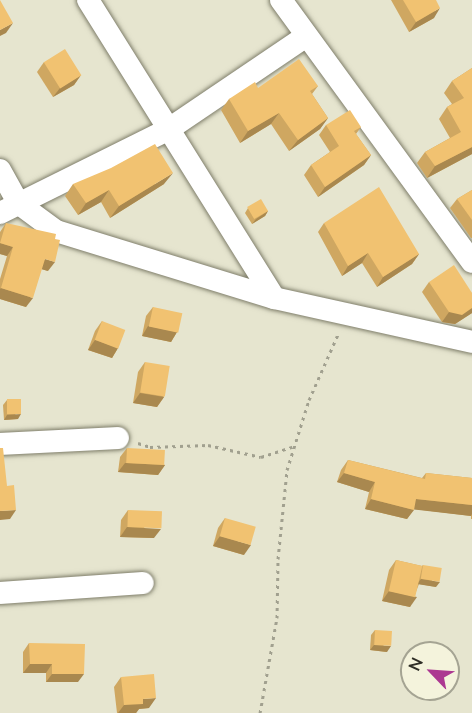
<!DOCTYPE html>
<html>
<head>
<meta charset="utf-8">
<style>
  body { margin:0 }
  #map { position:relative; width:472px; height:713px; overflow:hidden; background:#e6e5cf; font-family:Lato,sans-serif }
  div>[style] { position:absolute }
  .path>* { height:3px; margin-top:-1.5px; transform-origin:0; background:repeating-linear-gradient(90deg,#a1a08f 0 3px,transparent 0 7.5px) }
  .roads { filter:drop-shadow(0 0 2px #7f7e6a) drop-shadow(0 0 2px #7f7e6a) }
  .street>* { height:22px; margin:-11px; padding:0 11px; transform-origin:11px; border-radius:11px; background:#fff }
  .wall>* { inset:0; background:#cfa761 }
  .shaded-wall>* { inset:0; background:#a9884f }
  .building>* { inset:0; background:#f1c271; transform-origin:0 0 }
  span { translate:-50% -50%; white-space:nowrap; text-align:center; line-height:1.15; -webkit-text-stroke:4.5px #f4f3dc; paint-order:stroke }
  .north { position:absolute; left:400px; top:641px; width:60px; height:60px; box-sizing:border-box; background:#f4f3dc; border:2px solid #a5a493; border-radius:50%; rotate:295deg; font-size:16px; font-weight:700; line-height:24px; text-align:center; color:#2f2e26 }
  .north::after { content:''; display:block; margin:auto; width:21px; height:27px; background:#ac3891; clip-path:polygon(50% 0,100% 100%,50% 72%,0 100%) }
</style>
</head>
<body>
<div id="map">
  <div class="path">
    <div style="left:138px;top:443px;width:13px;rotate:18deg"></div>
    <div style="left:150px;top:447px;width:58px;rotate:-2deg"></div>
    <div style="left:208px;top:445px;width:54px;rotate:12.8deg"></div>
    <div style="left:261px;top:457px;width:35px;rotate:-18deg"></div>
    <div style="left:260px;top:713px;width:97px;rotate:-79.9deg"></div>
    <div style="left:277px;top:618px;width:59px;rotate:-89deg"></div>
    <div style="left:278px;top:559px;width:89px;rotate:-84.2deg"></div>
    <div style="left:287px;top:470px;width:73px;rotate:-72.6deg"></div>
    <div style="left:309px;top:400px;width:74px;rotate:-66.2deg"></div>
  </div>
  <div class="roads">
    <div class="street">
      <div style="left:88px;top:0;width:351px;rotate:58deg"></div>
      <div style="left:281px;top:0;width:324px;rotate:53.9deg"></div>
      <div style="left:0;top:170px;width:38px;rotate:61deg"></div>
      <div style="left:18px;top:203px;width:47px;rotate:36.4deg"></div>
      <div style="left:56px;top:231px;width:228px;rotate:17.1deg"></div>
      <div style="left:274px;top:298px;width:203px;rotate:12.5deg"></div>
      <div style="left:0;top:213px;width:189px;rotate:-26.4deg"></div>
      <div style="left:169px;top:129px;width:164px;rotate:-34.1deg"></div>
      <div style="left:0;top:444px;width:118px;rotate:-2.9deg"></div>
      <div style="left:0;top:593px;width:143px;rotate:-4deg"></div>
    </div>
  </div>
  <div class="wall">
    <div style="clip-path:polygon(391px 0,436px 0,434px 18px,409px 32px)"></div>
    <div style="clip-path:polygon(44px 62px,81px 75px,74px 85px,53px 97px,37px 72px)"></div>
    <div style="clip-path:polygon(472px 68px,472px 154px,427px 178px,417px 163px,425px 152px,450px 138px,439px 119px,447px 107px,452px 104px,444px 93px,452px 81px)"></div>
    <div style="clip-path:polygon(318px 86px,312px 94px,328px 118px,320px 129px,289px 151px,271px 124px,240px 143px,221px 110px,229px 99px,258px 88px)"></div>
    <div style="clip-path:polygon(326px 125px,361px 127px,356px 134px,371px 155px,364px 165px,318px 197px,304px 175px,311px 165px,330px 152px,319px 135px)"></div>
    <div style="clip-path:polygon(73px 184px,164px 184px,110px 218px,101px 202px,78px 215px,65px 196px)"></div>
    <div style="clip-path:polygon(472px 190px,472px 238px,471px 238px,450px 208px,457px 199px)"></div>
    <div style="clip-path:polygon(248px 208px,268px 211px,265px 216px,252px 224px,245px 213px)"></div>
    <div style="clip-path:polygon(6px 223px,48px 271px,41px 269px,26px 307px,0 299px,0 279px,7px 256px,0 254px,0 232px)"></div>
    <div style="clip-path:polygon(324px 223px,419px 254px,412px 264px,377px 287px,362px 263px,342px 276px,318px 232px)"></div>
    <div style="clip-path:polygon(429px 282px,472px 293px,472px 313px,455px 324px,442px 322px,422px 292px)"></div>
    <div style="clip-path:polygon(153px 307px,177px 332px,171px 342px,142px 336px,146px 316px)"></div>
    <div style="clip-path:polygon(102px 321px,118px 348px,112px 358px,88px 350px,95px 331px)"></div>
    <div style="clip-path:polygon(145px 362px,164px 397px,157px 407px,133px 403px,138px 372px)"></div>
    <div style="clip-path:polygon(7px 400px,18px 419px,4px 420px,3px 405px)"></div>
    <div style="clip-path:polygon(127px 448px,165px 465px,158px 475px,118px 472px,120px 457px)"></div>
    <div style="clip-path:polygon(348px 460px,422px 478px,426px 473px,472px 478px,472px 519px,471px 519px,471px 516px,414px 509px,407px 519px,365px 509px,369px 492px,337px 482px,341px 470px)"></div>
    <div style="clip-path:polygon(128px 510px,154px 538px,120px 537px,121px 520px)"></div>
    <div style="clip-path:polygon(225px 518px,244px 555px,213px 546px,218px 528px)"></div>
    <div style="clip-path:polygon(396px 560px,422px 566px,423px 565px,436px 587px,419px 584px,410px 607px,382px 601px,389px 570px)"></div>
    <div style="clip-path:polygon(375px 630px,387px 652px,370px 650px,371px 635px)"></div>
    <div style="clip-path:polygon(29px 643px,78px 682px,46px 682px,46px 673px,23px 673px,23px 652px)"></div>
    <div style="clip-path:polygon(121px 677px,149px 708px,139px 709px,136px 713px,117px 713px,114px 687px)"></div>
  </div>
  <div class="shaded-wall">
    <div style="clip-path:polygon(440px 8px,434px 18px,409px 32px,416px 22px)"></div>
    <div style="clip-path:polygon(13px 23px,6px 33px,0 36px,0 30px)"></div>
    <div style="clip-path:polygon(81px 75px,74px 85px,53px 97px,60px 88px)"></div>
    <div style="clip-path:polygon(279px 113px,271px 124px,240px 143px,248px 131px)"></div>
    <div style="clip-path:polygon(328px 118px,320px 129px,289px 151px,298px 140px)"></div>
    <div style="clip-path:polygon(472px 147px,472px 154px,427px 178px,435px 166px)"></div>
    <div style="clip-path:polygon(371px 155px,364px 165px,318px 197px,325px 187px)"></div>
    <div style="clip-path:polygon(173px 173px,164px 184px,110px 218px,119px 206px)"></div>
    <div style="clip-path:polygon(109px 190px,101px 202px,78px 215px,86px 203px)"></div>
    <div style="clip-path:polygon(268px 211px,265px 216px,252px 224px,256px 219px)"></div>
    <div style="clip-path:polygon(0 243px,13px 247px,7px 256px,0 254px)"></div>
    <div style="clip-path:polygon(368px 253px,362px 263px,342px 276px,348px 266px)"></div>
    <div style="clip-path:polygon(419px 254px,412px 264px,377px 287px,383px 277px)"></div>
    <div style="clip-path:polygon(45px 259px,55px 262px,48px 271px,38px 268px)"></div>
    <div style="clip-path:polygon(1px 288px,33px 298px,26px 307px,0 299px,0 289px)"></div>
    <div style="clip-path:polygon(472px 308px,472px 313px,455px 324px,442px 322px,449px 312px)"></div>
    <div style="clip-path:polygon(148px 326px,177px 332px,171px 342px,142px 336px)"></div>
    <div style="clip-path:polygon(95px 340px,118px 348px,112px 358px,88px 350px)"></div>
    <div style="clip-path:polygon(140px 393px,164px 397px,157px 407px,133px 403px)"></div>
    <div style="clip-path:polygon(21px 414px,18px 419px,4px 420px,7px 415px)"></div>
    <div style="clip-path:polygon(125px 463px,165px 465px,158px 475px,118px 472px)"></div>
    <div style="clip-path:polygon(344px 473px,375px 482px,369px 492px,337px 482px)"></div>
    <div style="clip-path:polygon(371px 499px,414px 510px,407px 519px,365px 509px)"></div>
    <div style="clip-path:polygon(416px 499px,472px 505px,472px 514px,471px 516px,410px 509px)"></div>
    <div style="clip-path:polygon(16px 510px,10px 519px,0 520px,0 511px)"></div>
    <div style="clip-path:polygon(127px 527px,161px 529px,154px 538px,120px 537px)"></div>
    <div style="clip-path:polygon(220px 536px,251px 545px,244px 555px,213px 546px)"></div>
    <div style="clip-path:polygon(421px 579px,440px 582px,436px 587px,417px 584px)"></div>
    <div style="clip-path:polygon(389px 591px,417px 597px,410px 607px,382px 601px)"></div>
    <div style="clip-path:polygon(374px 645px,391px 646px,387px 652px,370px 650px)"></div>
    <div style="clip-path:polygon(30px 664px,52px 664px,46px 673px,23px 673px)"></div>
    <div style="clip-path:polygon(52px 674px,84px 674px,78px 682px,46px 682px)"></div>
    <div style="clip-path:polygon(156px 698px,149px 708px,139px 709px,136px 713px,118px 713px,124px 705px,143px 699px)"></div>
  </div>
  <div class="building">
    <div style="clip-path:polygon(0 0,13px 23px,0 30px)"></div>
    <div style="clip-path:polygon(403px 0,436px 0,440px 8px,416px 22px)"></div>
    <div style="left:65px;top:49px;width:31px;height:25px;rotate:58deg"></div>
    <div style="clip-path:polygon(299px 59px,318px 86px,310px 91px,328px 118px,298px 140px,279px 113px,248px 131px,229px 99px,255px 82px,258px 88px)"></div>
    <div style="clip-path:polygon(472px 68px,472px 147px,435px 166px,425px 152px,461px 132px,447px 107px,464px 98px,452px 81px)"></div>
    <div style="clip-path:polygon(350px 110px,361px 127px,354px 131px,371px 155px,325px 187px,311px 165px,339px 146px,326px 125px)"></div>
    <div style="clip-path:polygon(155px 144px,173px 173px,119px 206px,109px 190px,86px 203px,73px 184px,111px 168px)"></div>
    <div style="clip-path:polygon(379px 187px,419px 254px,383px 277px,368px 253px,348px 266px,324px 223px)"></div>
    <div style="clip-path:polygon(472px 190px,472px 220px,457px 199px)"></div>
    <div style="left:261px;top:199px;width:14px;height:16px;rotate:60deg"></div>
    <div style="clip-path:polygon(6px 223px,56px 234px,55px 239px,60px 240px,55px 262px,45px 259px,33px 298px,1px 288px,13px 247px,0 243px)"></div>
    <div style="clip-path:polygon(454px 265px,472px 293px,472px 308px,462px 315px,449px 312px,429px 282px)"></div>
    <div style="left:153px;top:307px;width:30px;height:20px;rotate:12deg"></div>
    <div style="left:102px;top:321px;width:25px;height:20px;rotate:21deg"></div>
    <div style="left:145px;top:362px;width:25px;height:31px;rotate:9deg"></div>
    <div style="left:21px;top:399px;width:15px;height:14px;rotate:90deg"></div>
    <div style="clip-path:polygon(0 448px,3px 448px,7px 486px,14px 485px,16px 510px,0 511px)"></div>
    <div style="left:127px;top:448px;width:38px;height:15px;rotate:3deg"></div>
    <div style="clip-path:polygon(348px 460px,425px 479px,426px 473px,472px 478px,472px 505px,416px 499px,414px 510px,371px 499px,375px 482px,344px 473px)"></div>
    <div style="left:128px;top:510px;width:34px;height:17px;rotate:2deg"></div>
    <div style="left:225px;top:518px;width:32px;height:19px;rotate:16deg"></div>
    <div style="left:396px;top:560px;width:27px;height:32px;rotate:13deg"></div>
    <div style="left:423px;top:565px;width:19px;height:14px;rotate:9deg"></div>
    <div style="left:375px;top:630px;width:17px;height:15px;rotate:3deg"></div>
    <div style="clip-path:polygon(29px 643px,85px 644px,84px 674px,52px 674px,52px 664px,30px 664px)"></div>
    <div style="clip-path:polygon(154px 674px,156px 698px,143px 699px,143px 704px,124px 705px,121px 677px)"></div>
  </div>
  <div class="north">N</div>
</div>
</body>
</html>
